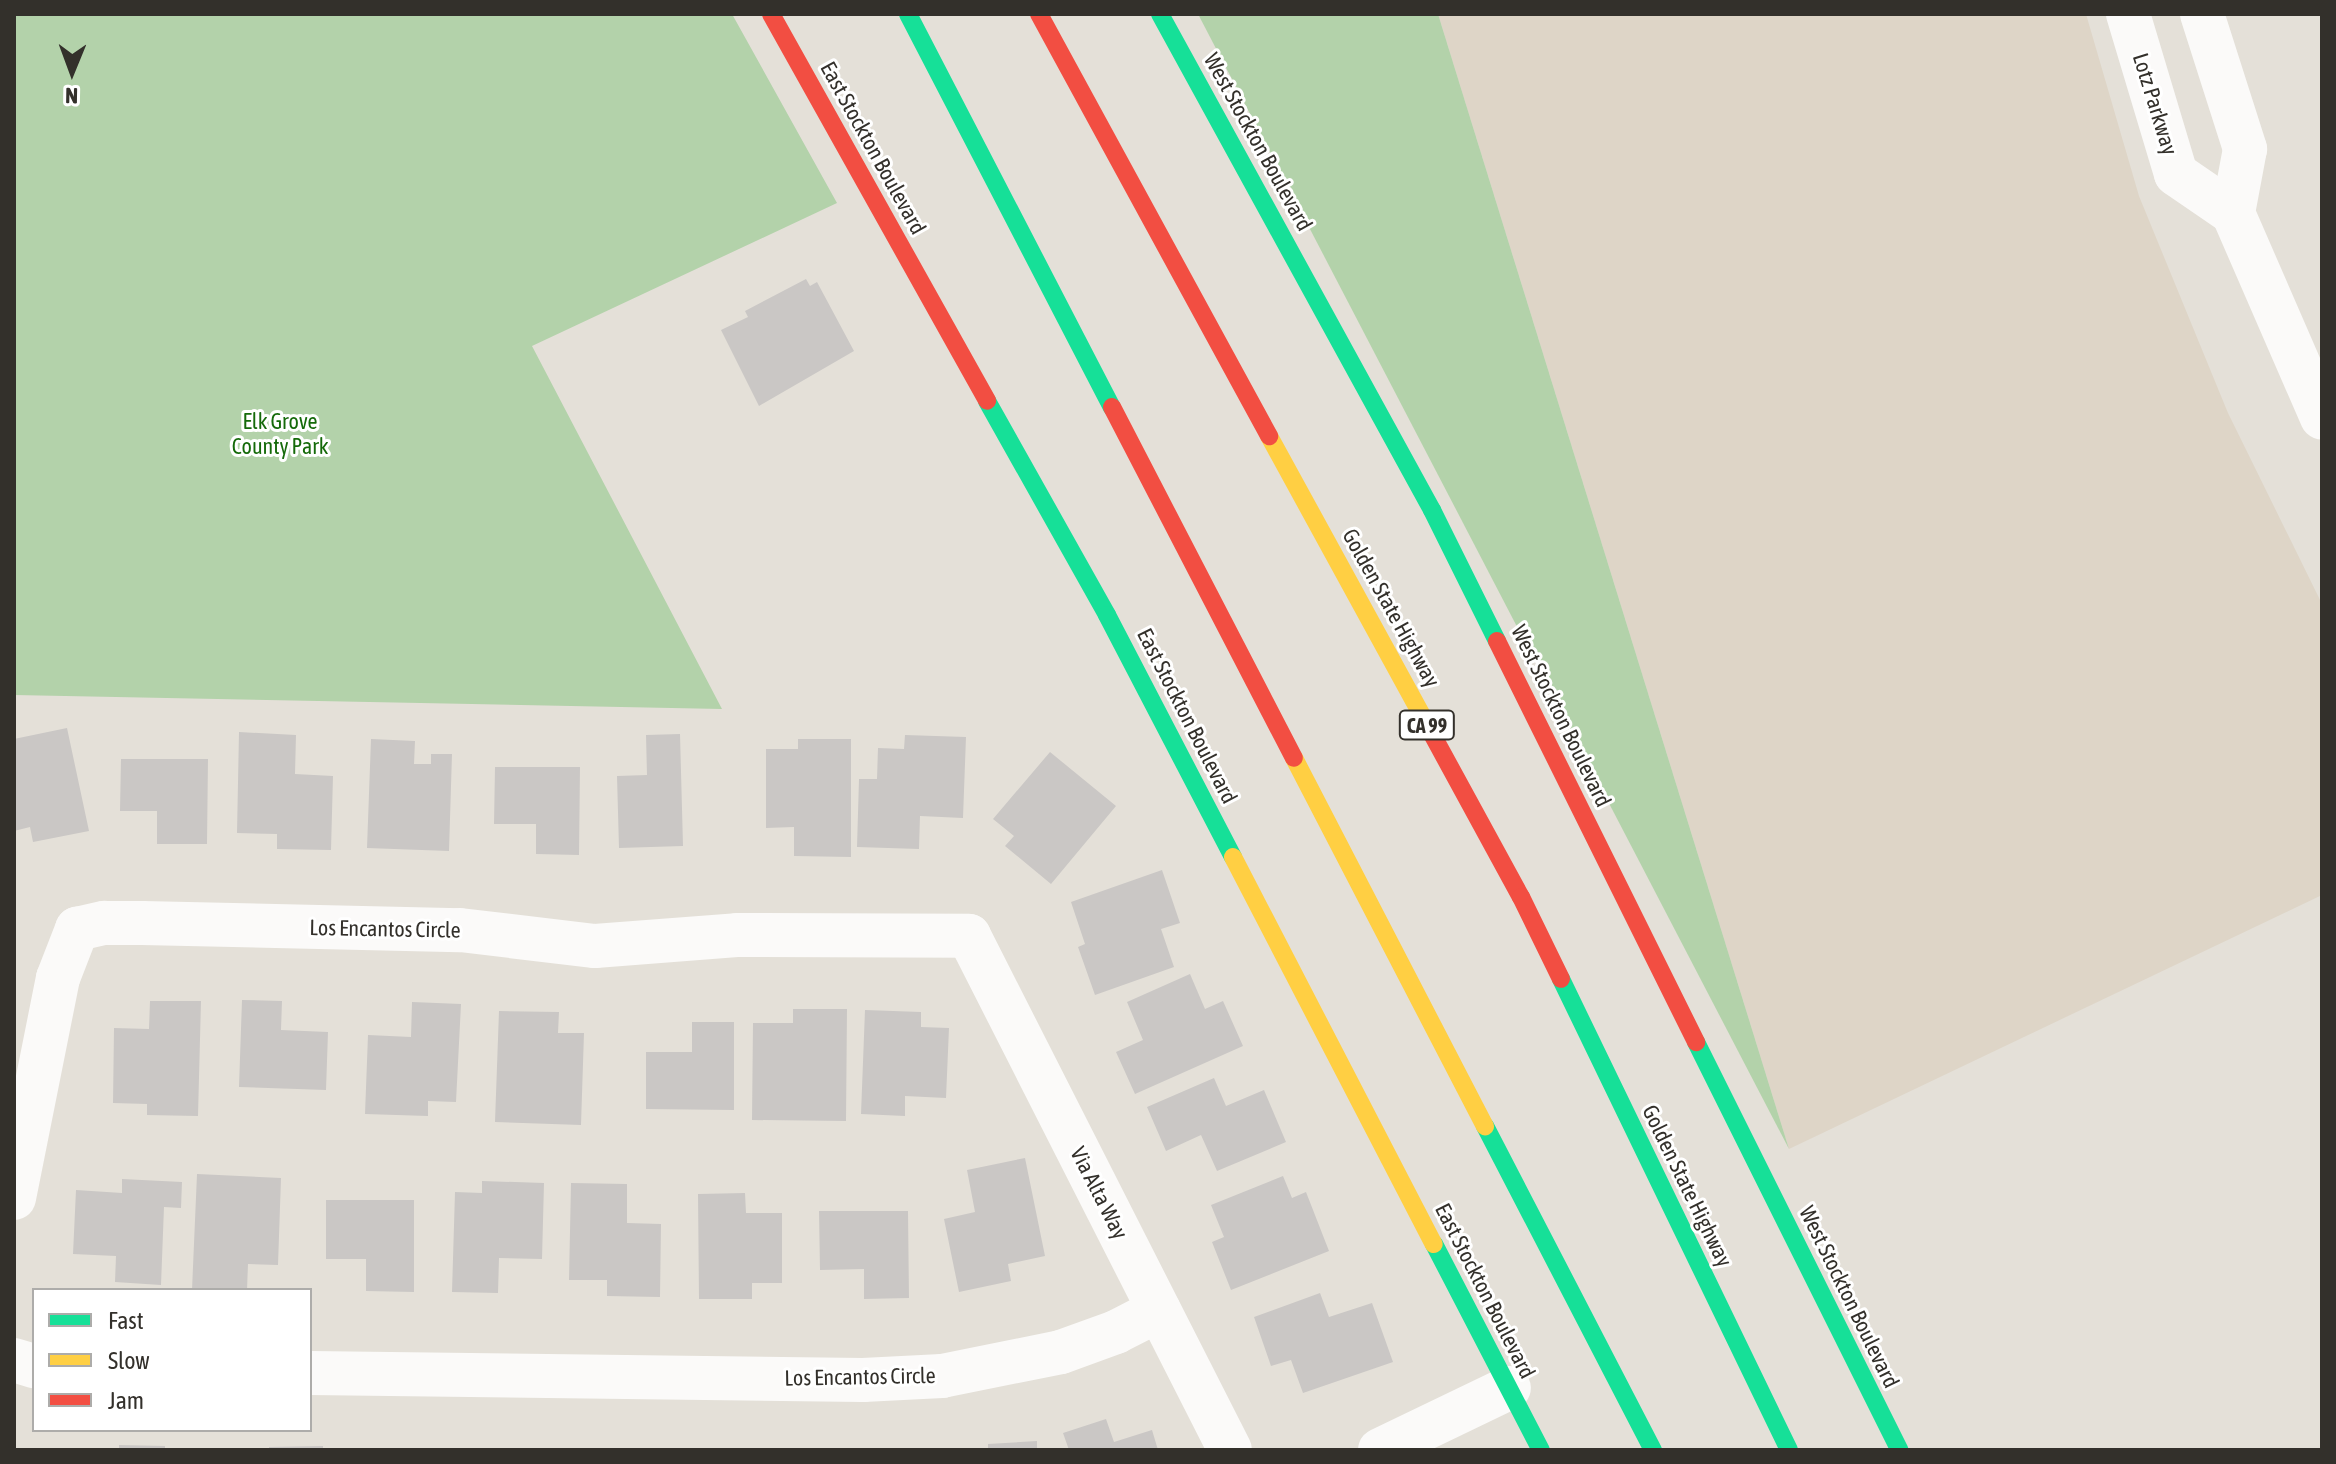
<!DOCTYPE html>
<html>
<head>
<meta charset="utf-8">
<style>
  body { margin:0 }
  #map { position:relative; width:2336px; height:1464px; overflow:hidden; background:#e4e0d8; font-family:"Asap Condensed",sans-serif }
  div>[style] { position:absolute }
  .built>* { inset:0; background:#ded5c7 }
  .green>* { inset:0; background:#b3d2aa }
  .building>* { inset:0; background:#cac7c5 }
  .street>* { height:44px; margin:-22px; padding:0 22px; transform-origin:22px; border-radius:22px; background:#fbfaf9 }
  .fast>* { height:18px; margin:-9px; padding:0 9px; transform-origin:9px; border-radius:9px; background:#16e098 }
  .slow>* { height:18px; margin:-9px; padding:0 9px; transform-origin:9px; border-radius:9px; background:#ffcf43 }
  .jam>* { height:18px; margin:-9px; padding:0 9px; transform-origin:9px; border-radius:9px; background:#f24e42 }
  span { translate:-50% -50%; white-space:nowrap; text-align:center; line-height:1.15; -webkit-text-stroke:6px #fff; paint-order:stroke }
  .shield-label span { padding:2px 6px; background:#fff; border:2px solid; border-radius:6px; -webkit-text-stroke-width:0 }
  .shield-label { font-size:20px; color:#33302b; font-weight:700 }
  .street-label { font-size:22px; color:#33302b }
  .park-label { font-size:22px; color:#156a0a }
  .frame { position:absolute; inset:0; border:16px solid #33302b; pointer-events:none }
  .legend { position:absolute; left:32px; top:1288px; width:280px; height:144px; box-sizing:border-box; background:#fff; border:2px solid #adacaa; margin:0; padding:10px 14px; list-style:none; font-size:24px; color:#33302b }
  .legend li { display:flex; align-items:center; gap:16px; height:40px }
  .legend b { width:40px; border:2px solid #adacaa }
  .north { position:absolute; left:32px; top:32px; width:80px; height:80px; -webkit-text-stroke:6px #fff; paint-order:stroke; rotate:181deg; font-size:22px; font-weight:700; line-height:32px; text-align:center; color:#33302b }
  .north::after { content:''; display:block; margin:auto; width:28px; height:36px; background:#33302b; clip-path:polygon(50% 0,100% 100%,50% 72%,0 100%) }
</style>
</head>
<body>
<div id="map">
  <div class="built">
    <div style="clip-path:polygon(1438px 14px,2086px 14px,2139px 196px,2228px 413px,2322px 604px,2322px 895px,1789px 1149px)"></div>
  </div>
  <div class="green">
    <div style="clip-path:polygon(14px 14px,732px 14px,837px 203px,532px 346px,722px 709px,14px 695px)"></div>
    <div style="clip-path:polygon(1198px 14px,1438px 14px,1789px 1149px)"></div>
  </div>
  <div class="building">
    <div style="clip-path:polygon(806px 279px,810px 286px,817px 282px,854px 351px,759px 406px,721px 330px,748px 317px,745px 311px)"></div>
    <div style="clip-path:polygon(67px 728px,89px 831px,33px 842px,30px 827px,14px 831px,14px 739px)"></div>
    <div style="clip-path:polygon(239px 732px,296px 735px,295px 774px,333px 776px,331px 850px,277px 849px,277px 834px,237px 833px)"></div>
    <div style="clip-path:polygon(680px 734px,683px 846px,619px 848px,617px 776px,647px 775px,646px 735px)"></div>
    <div style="clip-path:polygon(905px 735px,966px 737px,963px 818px,920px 816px,919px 849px,857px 847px,859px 779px,877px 779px,878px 748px,904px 749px)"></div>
    <div style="clip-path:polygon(371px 739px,415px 741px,414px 764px,431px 764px,431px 754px,452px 754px,449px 851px,367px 848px)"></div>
    <div style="clip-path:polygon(798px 739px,851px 739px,851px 857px,794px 856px,794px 827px,766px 828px,766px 749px,798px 749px)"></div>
    <div style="clip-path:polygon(1050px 752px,1116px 806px,1051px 884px,1005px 846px,1014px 836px,993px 819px)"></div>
    <div style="clip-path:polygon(121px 759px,208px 759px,207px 844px,157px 844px,157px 811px,120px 811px)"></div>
    <div style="clip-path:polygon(495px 767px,580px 767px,579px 855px,536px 854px,536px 824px,494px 824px)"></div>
    <div style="clip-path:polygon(1162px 870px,1180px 923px,1161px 929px,1174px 967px,1095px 995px,1078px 947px,1085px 944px,1071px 902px)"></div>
    <div style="clip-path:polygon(1190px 974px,1205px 1009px,1223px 1001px,1243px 1046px,1135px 1094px,1116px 1052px,1143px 1040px,1127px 1002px)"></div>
    <div style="clip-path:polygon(242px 1000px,282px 1001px,281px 1030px,328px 1032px,326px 1090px,239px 1087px)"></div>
    <div style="clip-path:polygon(150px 1001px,201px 1001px,198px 1116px,147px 1115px,147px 1104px,113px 1103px,114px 1028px,149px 1029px)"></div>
    <div style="clip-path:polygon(412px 1002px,461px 1004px,456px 1102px,428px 1101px,428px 1116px,365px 1114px,368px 1035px,411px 1037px)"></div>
    <div style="clip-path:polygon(793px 1009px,847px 1009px,846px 1121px,752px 1120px,753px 1023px,793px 1023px)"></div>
    <div style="clip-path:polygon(865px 1010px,921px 1012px,921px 1027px,949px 1028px,946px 1098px,905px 1096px,905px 1116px,861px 1114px)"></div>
    <div style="clip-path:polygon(499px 1011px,559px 1012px,558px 1033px,584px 1033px,581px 1125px,495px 1122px)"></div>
    <div style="clip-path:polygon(692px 1022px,734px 1022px,734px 1110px,646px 1109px,646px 1052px,692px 1052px)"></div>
    <div style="clip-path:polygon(1214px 1078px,1226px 1106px,1264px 1090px,1286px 1142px,1217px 1171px,1201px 1135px,1166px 1151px,1147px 1107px)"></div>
    <div style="clip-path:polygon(1025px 1158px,1045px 1256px,1008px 1264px,1011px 1281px,959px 1292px,944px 1219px,975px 1212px,967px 1170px)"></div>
    <div style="clip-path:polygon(197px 1174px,281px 1178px,278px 1265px,248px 1264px,247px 1290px,192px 1290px)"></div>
    <div style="clip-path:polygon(1283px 1176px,1292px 1198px,1306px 1192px,1329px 1251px,1231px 1290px,1212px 1242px,1224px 1237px,1211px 1205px)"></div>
    <div style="clip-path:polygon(122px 1179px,182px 1182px,181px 1208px,164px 1207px,161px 1285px,115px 1282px,116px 1256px,73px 1254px,76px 1190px,122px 1193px)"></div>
    <div style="clip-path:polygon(482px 1181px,544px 1183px,542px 1259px,499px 1258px,498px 1293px,452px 1292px,455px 1192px,482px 1193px)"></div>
    <div style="clip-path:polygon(571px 1183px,627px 1184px,627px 1223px,661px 1224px,660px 1297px,607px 1296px,607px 1280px,569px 1280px)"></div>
    <div style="clip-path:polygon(745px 1193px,746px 1213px,782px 1213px,782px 1283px,752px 1283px,752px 1299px,699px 1299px,698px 1194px)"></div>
    <div style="clip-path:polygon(326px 1200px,414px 1200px,414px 1292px,366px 1291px,366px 1259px,326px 1259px)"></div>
    <div style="clip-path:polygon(819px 1211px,908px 1211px,909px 1298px,864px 1299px,864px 1269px,820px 1270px)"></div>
    <div style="clip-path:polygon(1320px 1293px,1329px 1317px,1372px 1303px,1393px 1362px,1303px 1393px,1291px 1360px,1271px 1366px,1254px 1317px)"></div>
    <div style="clip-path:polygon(1106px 1419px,1114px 1442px,1152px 1430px,1158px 1450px,1069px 1450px,1063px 1433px)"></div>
    <div style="clip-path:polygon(1037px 1441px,1037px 1450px,988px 1450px,988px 1444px)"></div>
    <div style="clip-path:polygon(119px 1445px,165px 1446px,165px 1450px,119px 1450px)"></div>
    <div style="clip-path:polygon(323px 1446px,323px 1450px,269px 1450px,269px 1447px)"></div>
  </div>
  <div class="street">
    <div style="left:2128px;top:14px;width:167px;rotate:73.3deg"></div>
    <div style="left:2176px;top:174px;width:69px;rotate:34.4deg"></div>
    <div style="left:2233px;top:213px;width:223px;rotate:66.5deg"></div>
    <div style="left:2202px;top:14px;width:142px;rotate:72.3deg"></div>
    <div style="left:2245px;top:149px;width:65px;rotate:100.6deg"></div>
    <div style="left:14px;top:1198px;width:224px;rotate:-78.7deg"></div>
    <div style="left:58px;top:978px;width:53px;rotate:-68.8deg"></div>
    <div style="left:77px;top:929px;width:28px;rotate:-13deg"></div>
    <div style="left:104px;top:923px;width:38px"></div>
    <div style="left:142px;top:923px;width:318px;rotate:1.3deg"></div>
    <div style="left:460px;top:930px;width:136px;rotate:6.8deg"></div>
    <div style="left:595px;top:946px;width:142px;rotate:-4.4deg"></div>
    <div style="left:737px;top:935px;width:232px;rotate:0.2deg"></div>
    <div style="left:969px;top:936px;width:576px;rotate:63.08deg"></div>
    <div style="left:14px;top:1360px;width:21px;rotate:17deg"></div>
    <div style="left:310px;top:1373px;width:553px;rotate:0.73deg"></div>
    <div style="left:863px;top:1380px;width:79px;rotate:-2.9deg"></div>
    <div style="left:942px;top:1376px;width:121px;rotate:-11.4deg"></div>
    <div style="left:1061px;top:1352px;width:59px;rotate:-20deg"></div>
    <div style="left:1116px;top:1332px;width:48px;rotate:-27.1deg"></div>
    <div style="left:1380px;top:1450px;width:143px;rotate:-25.7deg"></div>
  </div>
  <div class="fast">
    <div style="left:908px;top:14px;width:443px;rotate:62.6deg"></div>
    <div style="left:1160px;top:14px;width:566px;rotate:61.26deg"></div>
    <div style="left:1432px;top:510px;width:146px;rotate:63.6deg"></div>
    <div style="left:987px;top:401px;width:245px;rotate:60.7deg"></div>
    <div style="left:1107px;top:615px;width:273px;rotate:62.5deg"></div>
    <div style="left:1561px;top:979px;width:523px;rotate:64.17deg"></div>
    <div style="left:1696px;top:1042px;width:456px;rotate:63.5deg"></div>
    <div style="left:1485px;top:1126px;width:365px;rotate:62.6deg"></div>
    <div style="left:1434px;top:1244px;width:232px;rotate:62.6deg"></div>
  </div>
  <div class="slow">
    <div style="left:1269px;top:436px;width:327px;rotate:61.3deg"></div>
    <div style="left:1294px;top:758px;width:415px;rotate:62.6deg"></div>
    <div style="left:1233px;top:857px;width:436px;rotate:62.6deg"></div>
  </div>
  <div class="jam">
    <div style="left:771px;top:14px;width:443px;rotate:60.8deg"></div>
    <div style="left:1039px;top:14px;width:481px;rotate:61.4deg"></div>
    <div style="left:1112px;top:407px;width:395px;rotate:62.6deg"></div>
    <div style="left:1497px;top:641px;width:448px;rotate:63.6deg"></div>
    <div style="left:1426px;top:723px;width:198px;rotate:61.4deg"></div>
    <div style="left:1521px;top:897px;width:91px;rotate:64deg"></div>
  </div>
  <div class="shield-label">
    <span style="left:1427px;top:725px">CA 99</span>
  </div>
  <div class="street-label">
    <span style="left:2155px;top:104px;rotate:73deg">Lotz Parkway</span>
    <span style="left:1258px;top:142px;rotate:61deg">West Stockton Boulevard</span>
    <span style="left:873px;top:148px;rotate:61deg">East Stockton Boulevard</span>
    <span style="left:1391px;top:608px;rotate:61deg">Golden State Highway</span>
    <span style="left:1187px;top:716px;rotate:63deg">East Stockton Boulevard</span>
    <span style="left:1561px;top:716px;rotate:64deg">West Stockton Boulevard</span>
    <span style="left:385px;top:929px;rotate:1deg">Los Encantos Circle</span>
    <span style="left:1687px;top:1186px;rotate:64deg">Golden State Highway</span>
    <span style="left:1099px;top:1193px;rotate:63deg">Via Alta Way</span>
    <span style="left:1485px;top:1291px;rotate:63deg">East Stockton Boulevard</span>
    <span style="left:1849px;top:1297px;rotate:64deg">West Stockton Boulevard</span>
    <span style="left:860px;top:1377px;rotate:-1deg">Los Encantos Circle</span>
  </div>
  <div class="park-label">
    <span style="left:280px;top:434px">Elk Grove<br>County Park</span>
  </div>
  <div class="frame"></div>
  <ul class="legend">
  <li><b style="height:10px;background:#16e098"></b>Fast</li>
  <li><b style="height:10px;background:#ffcf43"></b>Slow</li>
  <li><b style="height:10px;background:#f24e42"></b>Jam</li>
  </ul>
  <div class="north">N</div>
</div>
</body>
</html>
